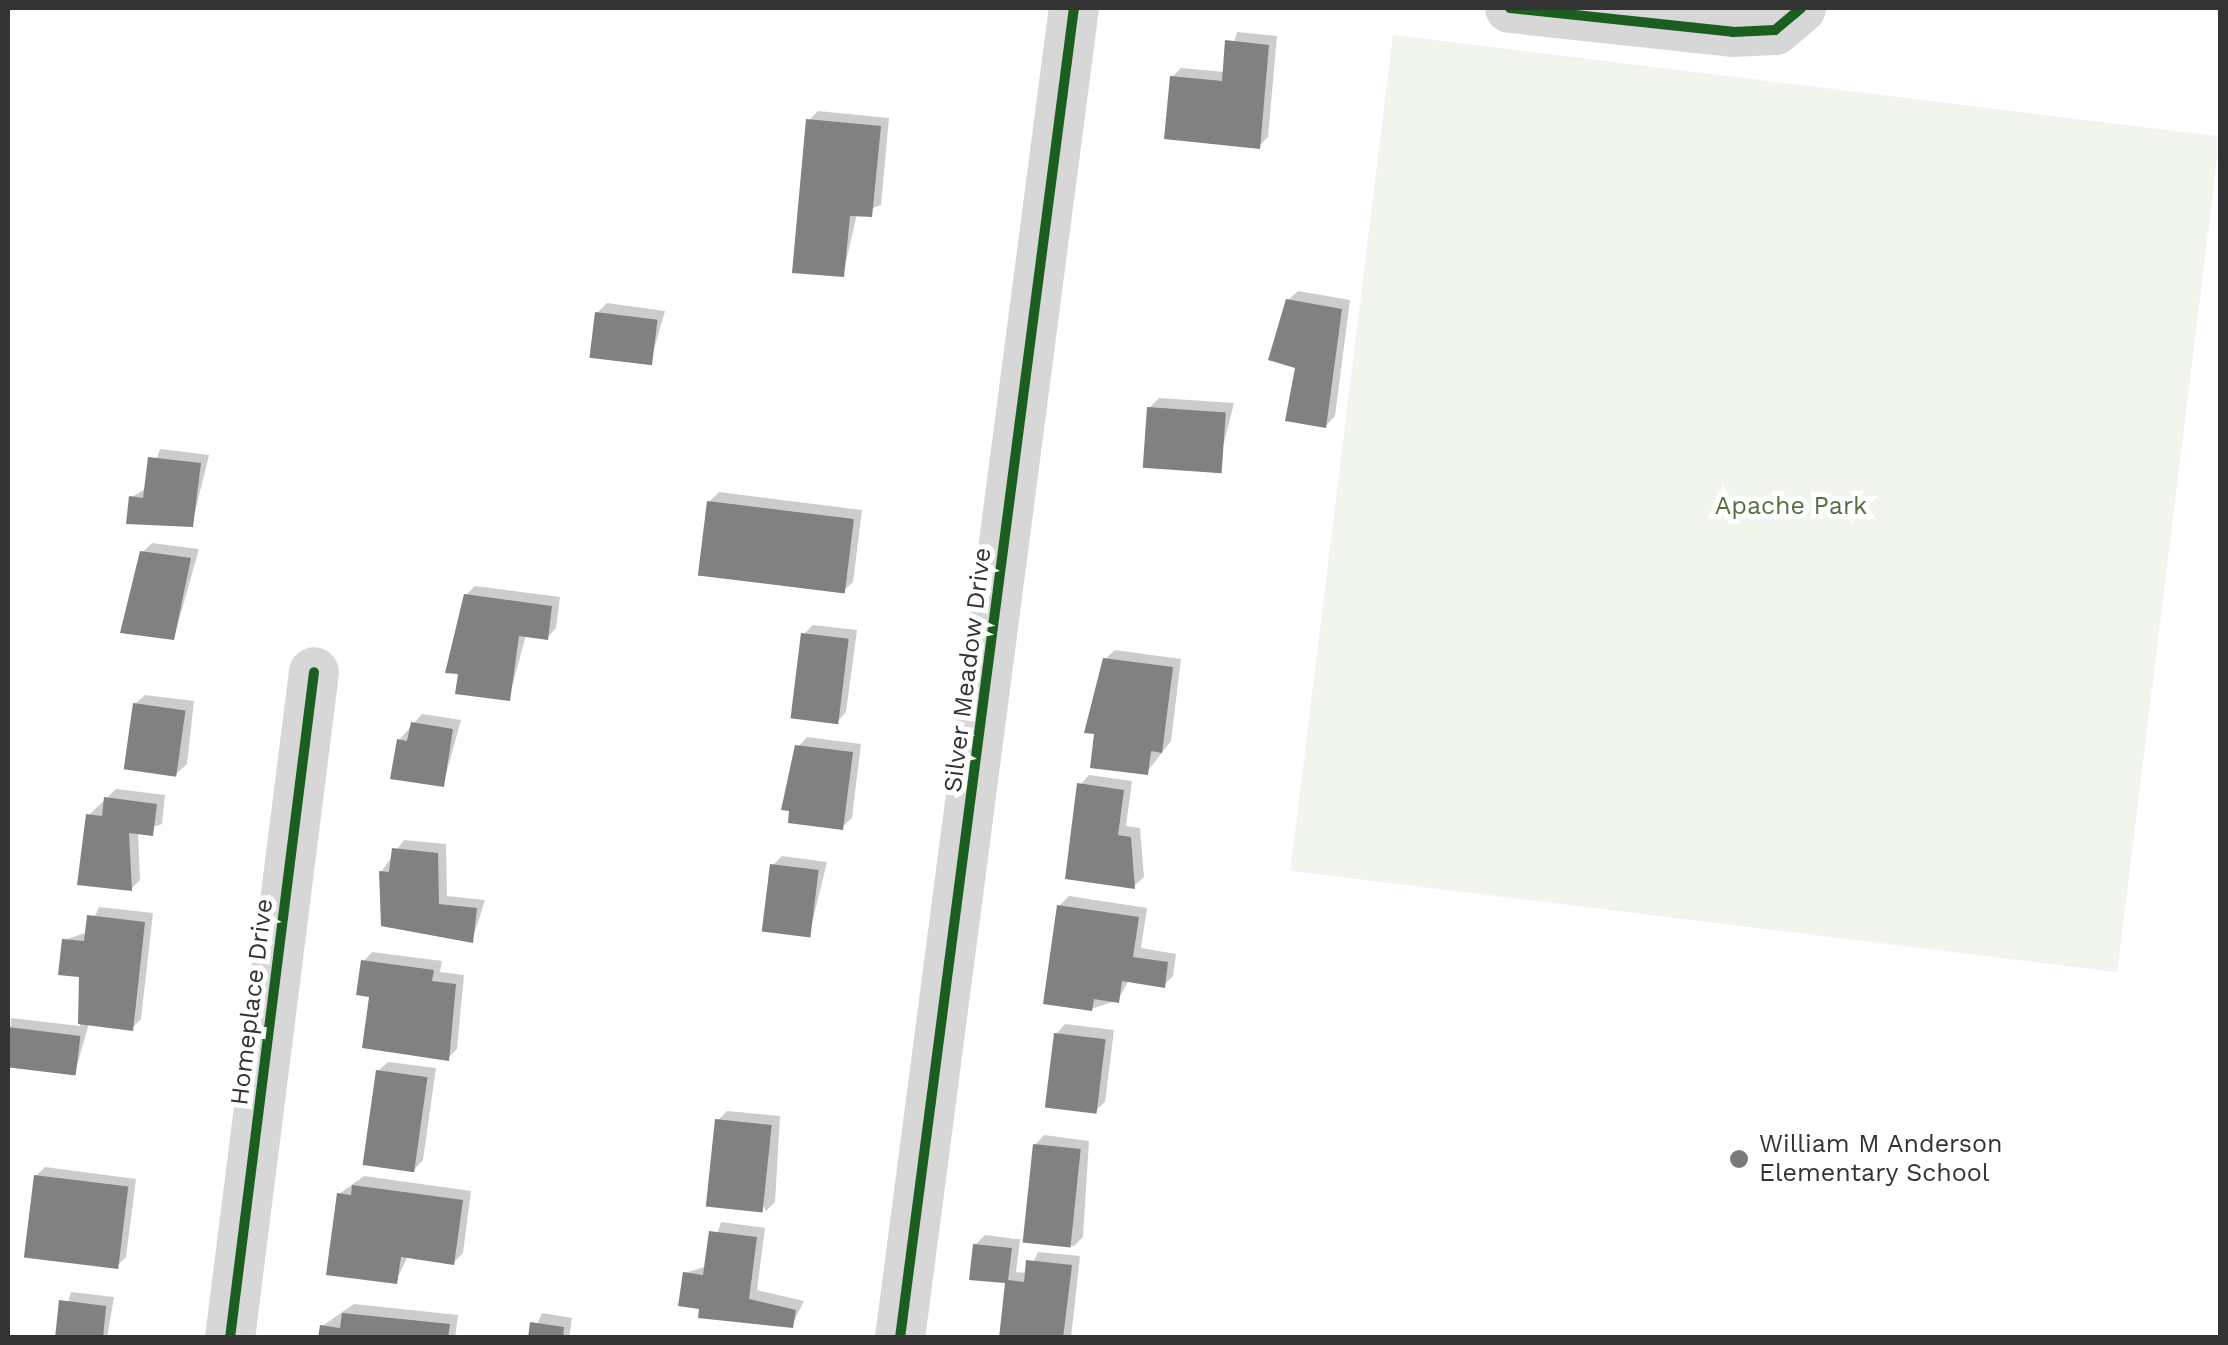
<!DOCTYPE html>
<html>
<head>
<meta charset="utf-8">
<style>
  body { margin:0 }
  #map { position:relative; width:2228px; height:1345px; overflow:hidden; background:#fff; font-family:"Work Sans",sans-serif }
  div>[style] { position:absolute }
  .green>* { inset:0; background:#f1f5ed; transform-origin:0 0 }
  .shadow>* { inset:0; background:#0003 }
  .building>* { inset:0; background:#818181; transform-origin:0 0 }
  .minor>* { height:50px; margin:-25px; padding:0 25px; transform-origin:25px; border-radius:25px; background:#d7d7d7 }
  .cycleway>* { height:10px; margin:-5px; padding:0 5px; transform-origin:5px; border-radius:5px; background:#1b5e20 }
  .dots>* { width:28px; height:28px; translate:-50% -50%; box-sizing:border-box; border:5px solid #fff; border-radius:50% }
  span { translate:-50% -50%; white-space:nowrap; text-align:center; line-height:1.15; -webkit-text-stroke:10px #fff; paint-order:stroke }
  .park-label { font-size:25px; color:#56703f }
  .street-label { font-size:25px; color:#333 }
  .poi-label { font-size:25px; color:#333 }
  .left { translate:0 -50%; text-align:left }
  .frame { position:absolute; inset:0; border:10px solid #333; pointer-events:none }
</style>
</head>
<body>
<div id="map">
  <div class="green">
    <div style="left:1393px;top:35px;width:833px;height:842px;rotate:7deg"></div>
  </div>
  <div class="shadow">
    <div style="clip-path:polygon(1237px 32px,1277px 36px,1268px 137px,1259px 146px,1172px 77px,1181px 68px,1225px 72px)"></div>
    <div style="clip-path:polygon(818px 111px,889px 118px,881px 205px,857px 214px,843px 275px,808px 121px)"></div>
    <div style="clip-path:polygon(1298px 291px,1350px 300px,1335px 416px,1326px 426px,1298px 366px,1288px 300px)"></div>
    <div style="clip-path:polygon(607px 303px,665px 311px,650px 363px,597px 313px)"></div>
    <div style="clip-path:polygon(1159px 398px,1234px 403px,1216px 474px,1149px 408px)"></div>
    <div style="clip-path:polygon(160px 449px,209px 455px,192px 524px,132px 497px,147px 488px)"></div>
    <div style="clip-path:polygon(719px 492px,862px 510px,853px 582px,843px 591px,709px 502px)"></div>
    <div style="clip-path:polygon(152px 543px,199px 549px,174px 638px,142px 553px)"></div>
    <div style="clip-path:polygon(475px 586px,560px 597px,556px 628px,547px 638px,526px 635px,509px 698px,466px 595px)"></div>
    <div style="clip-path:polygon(813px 625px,857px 630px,846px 712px,837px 722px,804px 634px)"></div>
    <div style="clip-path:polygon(1115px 650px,1181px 659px,1171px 741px,1147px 772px,1105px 659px)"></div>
    <div style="clip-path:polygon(145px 695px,194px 701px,187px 764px,177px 773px,135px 704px)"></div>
    <div style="clip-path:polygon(422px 714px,461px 720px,443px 785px,399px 740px)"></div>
    <div style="clip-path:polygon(807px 737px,861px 744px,852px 818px,842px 827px,798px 747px)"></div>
    <div style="clip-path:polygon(1089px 775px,1132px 781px,1126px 826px,1140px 828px,1144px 877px,1134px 886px,1080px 785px)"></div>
    <div style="clip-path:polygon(116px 789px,165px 795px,162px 824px,138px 832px,140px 880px,131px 889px,88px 816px)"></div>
    <div style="clip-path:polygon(404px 840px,446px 844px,447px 896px,485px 900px,472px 941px,381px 872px)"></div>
    <div style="clip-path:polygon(782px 856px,827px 862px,809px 936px,773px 865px)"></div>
    <div style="clip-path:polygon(1069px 896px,1147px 908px,1141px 948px,1176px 954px,1173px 976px,1164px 985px,1129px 980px,1118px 1000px,1091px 1009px,1059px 906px)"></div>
    <div style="clip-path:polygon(99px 907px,153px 913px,141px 1019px,132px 1028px,89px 1023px,75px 1073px,8px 1064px,11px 1018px,80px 1026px,81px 975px,64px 940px,88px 932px)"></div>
    <div style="clip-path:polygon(372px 952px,442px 961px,440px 972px,464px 975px,457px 1049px,448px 1058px,372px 994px,363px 962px)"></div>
    <div style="clip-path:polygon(1065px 1024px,1114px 1030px,1105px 1102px,1095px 1111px,1056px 1034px)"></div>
    <div style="clip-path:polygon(388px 1062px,436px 1068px,423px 1160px,414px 1170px,378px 1071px)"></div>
    <div style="clip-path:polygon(727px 1111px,780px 1116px,775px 1202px,766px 1211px,718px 1120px)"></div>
    <div style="clip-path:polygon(1044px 1135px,1089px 1141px,1083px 1237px,1074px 1246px,1020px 1240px,1016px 1272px,1028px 1273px,1038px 1252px,1080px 1256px,1071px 1338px,1002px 1338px,1008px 1281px,975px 1245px,985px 1235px,1024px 1240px,1035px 1145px)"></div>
    <div style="clip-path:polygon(45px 1167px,136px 1179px,126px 1257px,117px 1266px,36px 1176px)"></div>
    <div style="clip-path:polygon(364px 1176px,471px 1191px,463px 1253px,454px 1262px,408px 1256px,396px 1281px,339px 1194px)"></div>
    <div style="clip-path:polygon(721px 1222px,765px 1228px,757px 1290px,804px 1301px,792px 1325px,702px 1306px,685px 1273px,707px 1266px)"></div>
    <div style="clip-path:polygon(71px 1292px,114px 1297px,107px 1338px,58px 1338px)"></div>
    <div style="clip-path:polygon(354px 1304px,458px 1315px,455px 1338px,321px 1338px,322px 1326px)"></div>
    <div style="clip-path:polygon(542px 1313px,572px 1318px,569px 1338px,531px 1338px)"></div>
  </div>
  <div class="building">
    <div style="clip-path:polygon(1225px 40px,1269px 45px,1260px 149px,1164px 139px,1170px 76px,1222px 81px)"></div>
    <div style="clip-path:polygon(806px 119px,881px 126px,872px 217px,850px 216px,844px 277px,792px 273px)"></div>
    <div style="clip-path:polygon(1286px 299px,1342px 309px,1326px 428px,1285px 421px,1295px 368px,1268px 360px)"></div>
    <div style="left:595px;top:312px;width:63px;height:46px;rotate:7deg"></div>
    <div style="left:1147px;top:407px;width:79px;height:61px;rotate:4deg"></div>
    <div style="clip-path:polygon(148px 457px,201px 463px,193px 527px,126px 524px,129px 496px,143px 498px)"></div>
    <div style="left:707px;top:501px;width:148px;height:75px;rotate:7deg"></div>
    <div style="clip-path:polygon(140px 551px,191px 558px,174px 640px,120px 633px)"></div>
    <div style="clip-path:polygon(464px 594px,552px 606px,548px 640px,519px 636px,510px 701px,455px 694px,458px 674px,445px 673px)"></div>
    <div style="left:801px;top:633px;width:48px;height:86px;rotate:7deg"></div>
    <div style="clip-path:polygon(1103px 658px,1173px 667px,1162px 753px,1151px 751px,1148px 775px,1090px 768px,1094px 734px,1084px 733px)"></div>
    <div style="left:133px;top:703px;width:53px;height:67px;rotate:8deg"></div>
    <div style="clip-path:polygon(411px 722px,453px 729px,444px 787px,390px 779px,397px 739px,407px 741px)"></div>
    <div style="clip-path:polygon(795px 745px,853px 752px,843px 830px,788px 823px,789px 811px,781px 810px)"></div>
    <div style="clip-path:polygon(1077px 783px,1124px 790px,1118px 835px,1131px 837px,1135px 889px,1065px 879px)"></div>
    <div style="clip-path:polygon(104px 797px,157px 804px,153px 836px,129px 833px,132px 891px,77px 885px,86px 814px,102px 816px)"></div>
    <div style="clip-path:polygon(392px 848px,438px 853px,439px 904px,477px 908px,473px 943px,381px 926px,379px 871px,389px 872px)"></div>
    <div style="left:770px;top:864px;width:49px;height:68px;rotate:7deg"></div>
    <div style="clip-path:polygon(1057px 905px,1139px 917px,1133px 957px,1168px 962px,1165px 988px,1122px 981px,1119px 1003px,1094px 999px,1092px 1011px,1043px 1004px)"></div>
    <div style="clip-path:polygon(87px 915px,145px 922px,133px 1031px,78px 1024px,79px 977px,58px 975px,62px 939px,84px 941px)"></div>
    <div style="clip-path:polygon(361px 960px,434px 970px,432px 981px,456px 984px,449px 1061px,362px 1048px,369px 997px,356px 995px)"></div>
    <div style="left:8px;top:1027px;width:73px;height:40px;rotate:7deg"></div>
    <div style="left:1054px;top:1033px;width:52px;height:75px;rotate:7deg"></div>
    <div style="left:376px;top:1070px;width:52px;height:96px;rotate:8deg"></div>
    <div style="left:715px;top:1119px;width:57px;height:88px;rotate:6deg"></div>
    <div style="left:1033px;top:1144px;width:48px;height:99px;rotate:6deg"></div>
    <div style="left:34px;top:1175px;width:95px;height:83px;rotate:7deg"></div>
    <div style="clip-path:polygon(352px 1185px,463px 1200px,454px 1265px,401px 1257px,397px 1284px,326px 1275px,337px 1193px,351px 1195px)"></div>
    <div style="clip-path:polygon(709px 1231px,757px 1237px,749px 1299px,796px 1310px,793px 1328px,698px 1318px,699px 1309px,678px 1306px,683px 1272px,703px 1275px)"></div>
    <div style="clip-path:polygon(973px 1244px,1012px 1248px,1008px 1280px,1024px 1282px,1026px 1260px,1072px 1265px,1063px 1338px,999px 1338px,1005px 1283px,969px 1280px)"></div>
    <div style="clip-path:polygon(59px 1300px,106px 1306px,103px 1338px,55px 1338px)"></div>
    <div style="clip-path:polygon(342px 1313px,450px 1324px,448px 1338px,318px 1338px,320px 1325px,340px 1328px)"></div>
    <div style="clip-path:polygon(530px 1322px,564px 1327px,563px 1338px,528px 1338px)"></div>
  </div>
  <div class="minor">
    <div style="left:1510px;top:8px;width:224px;rotate:6.1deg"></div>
    <div style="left:1733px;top:32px;width:42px;rotate:-2.7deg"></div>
    <div style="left:1775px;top:30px;width:34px;rotate:-40deg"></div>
    <div style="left:230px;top:1338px;width:671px;rotate:-82.81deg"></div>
    <div style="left:900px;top:1338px;width:1341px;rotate:-82.55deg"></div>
  </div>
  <div class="cycleway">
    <div style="left:1510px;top:8px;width:224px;rotate:6.1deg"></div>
    <div style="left:1733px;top:32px;width:42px;rotate:-2.7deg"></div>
    <div style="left:1775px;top:30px;width:34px;rotate:-40deg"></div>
    <div style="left:230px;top:1338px;width:671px;rotate:-82.81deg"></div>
    <div style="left:900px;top:1338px;width:1341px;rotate:-82.55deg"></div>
  </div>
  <div class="dots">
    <div style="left:1739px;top:1159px;background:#7a7a7a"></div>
  </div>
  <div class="park-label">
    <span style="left:1791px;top:506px">Apache Park</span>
  </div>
  <div class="street-label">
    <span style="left:968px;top:670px;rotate:-83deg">Silver Meadow Drive</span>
    <span style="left:252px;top:1002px;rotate:-83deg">Homeplace Drive</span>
  </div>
  <div class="poi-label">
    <span class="left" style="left:1759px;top:1159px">William M Anderson<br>Elementary School</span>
  </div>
  <div class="frame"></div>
</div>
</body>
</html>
